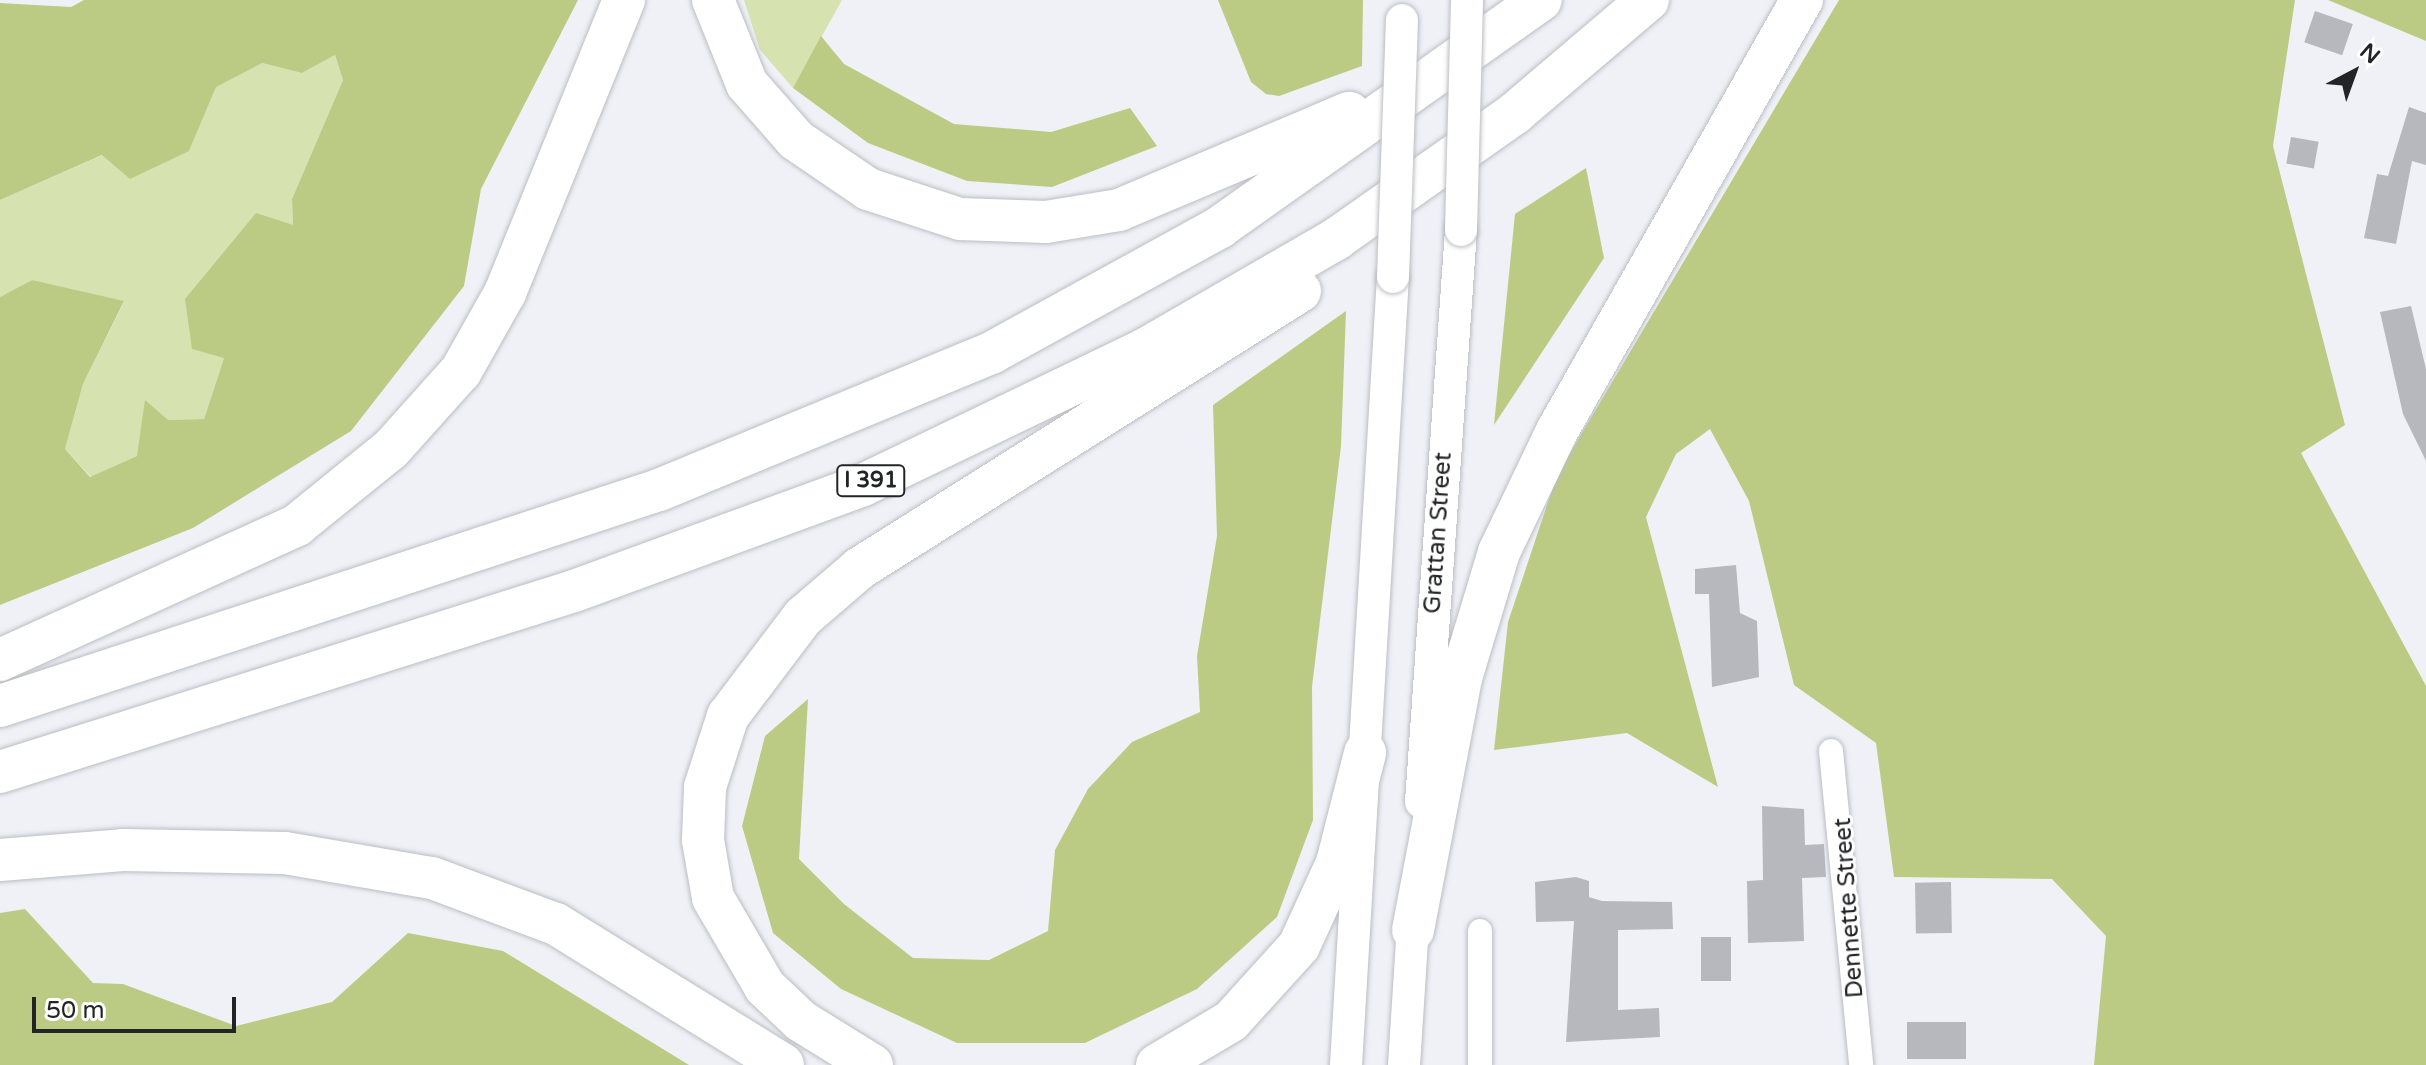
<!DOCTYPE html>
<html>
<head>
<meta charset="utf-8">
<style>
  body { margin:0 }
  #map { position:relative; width:2426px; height:1065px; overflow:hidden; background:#eff1f7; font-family:"Varela Round",sans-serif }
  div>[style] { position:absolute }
  .green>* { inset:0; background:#d6e2af }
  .forest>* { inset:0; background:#bccb83 }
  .building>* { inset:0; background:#b7b8be; transform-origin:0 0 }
  .roads { filter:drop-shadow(0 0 2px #bbbdc2) drop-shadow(0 0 2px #bbbdc2) }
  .minor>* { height:24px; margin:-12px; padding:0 12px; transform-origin:12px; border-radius:12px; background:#fff }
  .secondary>* { height:32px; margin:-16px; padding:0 16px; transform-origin:16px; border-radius:16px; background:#fff }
  .motorway>* { height:42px; margin:-21px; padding:0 21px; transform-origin:21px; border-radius:21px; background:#fff }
  .bridges { filter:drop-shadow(0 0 2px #bbbdc2) drop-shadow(0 0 2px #bbbdc2) }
  .secondary-bridge>* { height:32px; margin:-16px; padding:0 16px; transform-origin:16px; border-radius:16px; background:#fff }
  span { translate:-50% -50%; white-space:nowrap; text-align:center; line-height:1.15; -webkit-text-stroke:6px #fff; paint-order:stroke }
  .shield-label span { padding:2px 6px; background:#fff; border:2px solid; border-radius:6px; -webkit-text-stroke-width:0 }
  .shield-label { font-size:22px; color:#232426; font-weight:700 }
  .street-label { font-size:24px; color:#232426 }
  .north { position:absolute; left:2314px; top:32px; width:80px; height:80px; -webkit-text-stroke:6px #fff; paint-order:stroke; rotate:41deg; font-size:22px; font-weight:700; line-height:32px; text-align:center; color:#232426 }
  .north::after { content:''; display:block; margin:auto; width:28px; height:36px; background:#232426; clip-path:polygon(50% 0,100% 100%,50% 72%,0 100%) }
  .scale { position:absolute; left:32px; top:997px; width:204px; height:36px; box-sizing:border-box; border:4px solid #232426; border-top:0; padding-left:10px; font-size:24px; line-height:28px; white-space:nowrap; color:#232426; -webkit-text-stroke:6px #fff; paint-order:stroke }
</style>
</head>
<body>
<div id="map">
  <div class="green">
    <div style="clip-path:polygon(744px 0,842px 0,793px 88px,760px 50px)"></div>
    <div style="clip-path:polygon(335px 55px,343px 80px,292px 199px,293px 226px,224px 358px,204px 419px,168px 420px,137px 456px,91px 477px,65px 449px,83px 384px,124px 302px,32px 280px,0 297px,0 200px,103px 155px,189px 151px,216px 86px,262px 63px,302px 73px)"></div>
  </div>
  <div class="forest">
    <div style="clip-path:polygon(84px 0,578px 0,481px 189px,464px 286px,351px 431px,193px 528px,0 605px,0 297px,32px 280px,124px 301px,83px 384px,65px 449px,90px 477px,137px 456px,145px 400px,168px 420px,204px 419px,224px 358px,192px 349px,185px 299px,256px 213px,293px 225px,292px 199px,343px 80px,335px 55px,302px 73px,262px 63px,216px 87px,189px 151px,130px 179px,102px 155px,0 200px,0 3px,71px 7px)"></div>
    <div style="clip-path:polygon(1218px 0,1363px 0,1362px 66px,1279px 96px,1266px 94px,1251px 82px)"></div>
    <div style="clip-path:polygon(1839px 0,2295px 0,2273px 146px,2345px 425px,2301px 453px,2426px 686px,2426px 1065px,2094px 1065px,2106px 936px,2052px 879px,1894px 877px,1876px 743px,1794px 685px,1749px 501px,1710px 429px,1676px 454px,1646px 517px,1718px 787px,1627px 733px,1494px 750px,1508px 622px,1557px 475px)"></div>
    <div style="clip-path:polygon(2328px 0,2426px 0,2426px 41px)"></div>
    <div style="clip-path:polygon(821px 36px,844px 64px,954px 124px,1051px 132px,1130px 108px,1157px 146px,1052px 187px,967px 181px,868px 143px,793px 88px)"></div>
    <div style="clip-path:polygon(1586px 168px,1604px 258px,1494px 425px,1515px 214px)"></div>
    <div style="clip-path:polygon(1346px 311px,1341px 446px,1312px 687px,1313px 820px,1277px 917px,1197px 989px,1085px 1043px,957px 1043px,841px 989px,773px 933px,742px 826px,765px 736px,808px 699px,799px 859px,844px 904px,913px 958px,989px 960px,1048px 931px,1055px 850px,1088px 789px,1132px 742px,1200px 712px,1197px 656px,1217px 536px,1213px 405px)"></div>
    <div style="clip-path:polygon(25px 909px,93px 983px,123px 984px,236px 1026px,332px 1002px,408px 933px,503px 951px,689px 1065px,0 1065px,0 913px)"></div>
  </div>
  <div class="building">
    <div style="left:2315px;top:11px;width:40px;height:33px;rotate:19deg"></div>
    <div style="clip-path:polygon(2409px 107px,2426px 113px,2426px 165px,2412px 161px,2396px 244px,2364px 238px,2377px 174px,2388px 176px)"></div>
    <div style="left:2291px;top:137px;width:28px;height:27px;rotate:10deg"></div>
    <div style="clip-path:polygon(2411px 306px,2426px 369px,2426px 461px,2403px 414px,2380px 312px)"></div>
    <div style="clip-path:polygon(1736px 565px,1740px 613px,1757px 621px,1759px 677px,1712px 687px,1709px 594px,1695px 594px,1695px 569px)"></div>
    <div style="clip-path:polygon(1762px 806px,1804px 809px,1805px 845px,1824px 844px,1826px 877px,1802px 878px,1804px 941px,1748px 943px,1747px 881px,1763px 880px)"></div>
    <div style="clip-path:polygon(1576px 877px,1589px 881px,1589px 897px,1602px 901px,1672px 902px,1673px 929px,1618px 930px,1618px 1010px,1659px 1008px,1660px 1037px,1566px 1042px,1574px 921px,1536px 922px,1535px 882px)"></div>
    <div style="left:1951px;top:882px;width:51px;height:36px;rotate:89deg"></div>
    <div style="left:1701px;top:937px;width:30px;height:44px"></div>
    <div style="left:1907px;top:1022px;width:59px;height:37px"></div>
  </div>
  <div class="roads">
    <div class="minor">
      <div style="left:1831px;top:751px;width:315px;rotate:84.5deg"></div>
      <div style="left:1480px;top:1065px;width:134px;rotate:-90deg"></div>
    </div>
    <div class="secondary">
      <div style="left:1421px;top:802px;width:573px;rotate:-86deg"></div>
      <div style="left:1346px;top:1065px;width:789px;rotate:-86.59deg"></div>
      <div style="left:1404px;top:1065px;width:156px;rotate:-86.3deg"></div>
    </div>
    <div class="motorway">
      <div style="left:713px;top:0;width:91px;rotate:68deg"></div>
      <div style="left:747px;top:84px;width:74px;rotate:48.8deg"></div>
      <div style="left:796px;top:140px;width:87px;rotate:34.2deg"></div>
      <div style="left:868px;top:189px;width:97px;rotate:18.1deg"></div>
      <div style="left:960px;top:219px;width:86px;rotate:2deg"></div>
      <div style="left:1046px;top:222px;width:74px;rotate:-9.3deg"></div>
      <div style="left:1119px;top:210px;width:250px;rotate:-22.9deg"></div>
      <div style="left:0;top:660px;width:326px;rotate:-24.4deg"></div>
      <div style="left:297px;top:525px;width:121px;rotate:-39deg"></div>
      <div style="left:391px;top:449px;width:105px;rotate:-48.1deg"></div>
      <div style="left:461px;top:371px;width:90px;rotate:-60.6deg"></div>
      <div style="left:505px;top:293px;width:316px;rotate:-67.9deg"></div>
      <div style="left:0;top:706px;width:693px;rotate:-18.15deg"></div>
      <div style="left:659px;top:490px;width:361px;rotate:-22.4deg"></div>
      <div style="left:993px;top:352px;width:259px;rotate:-28.8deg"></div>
      <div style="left:1220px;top:227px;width:393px;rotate:-35.3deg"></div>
      <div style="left:0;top:772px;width:602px;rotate:-17.5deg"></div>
      <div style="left:574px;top:591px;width:308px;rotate:-20.1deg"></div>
      <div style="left:863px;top:485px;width:312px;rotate:-25.7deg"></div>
      <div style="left:1144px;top:350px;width:222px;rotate:-30deg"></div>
      <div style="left:1336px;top:239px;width:218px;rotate:-35.1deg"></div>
      <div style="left:1514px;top:114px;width:176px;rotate:-40.4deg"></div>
      <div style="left:0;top:860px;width:123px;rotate:-4.6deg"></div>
      <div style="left:123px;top:850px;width:162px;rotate:1.1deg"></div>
      <div style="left:285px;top:853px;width:149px;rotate:9.7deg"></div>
      <div style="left:432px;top:878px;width:132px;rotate:20.4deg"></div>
      <div style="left:556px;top:924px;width:267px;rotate:31.8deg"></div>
      <div style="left:1413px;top:930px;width:257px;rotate:-79.2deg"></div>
      <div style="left:1461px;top:678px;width:132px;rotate:-73.2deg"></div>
      <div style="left:1499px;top:552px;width:134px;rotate:-64.4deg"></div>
      <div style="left:1557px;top:431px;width:496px;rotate:-60.4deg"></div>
      <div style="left:872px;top:1065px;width:84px;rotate:-148.2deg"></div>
      <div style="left:801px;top:1021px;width:50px;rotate:-136.6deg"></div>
      <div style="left:765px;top:987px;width:103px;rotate:-120.3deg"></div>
      <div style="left:713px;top:898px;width:59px;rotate:-99.8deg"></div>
      <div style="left:703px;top:840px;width:53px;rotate:-87.8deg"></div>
      <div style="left:705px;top:787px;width:75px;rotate:-72.1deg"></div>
      <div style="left:728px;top:716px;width:124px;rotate:-52.9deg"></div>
      <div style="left:803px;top:617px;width:75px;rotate:-40.7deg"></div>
      <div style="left:860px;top:568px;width:520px;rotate:-32.19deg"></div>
      <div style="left:1157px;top:1065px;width:86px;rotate:-30.7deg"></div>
      <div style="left:1231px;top:1021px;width:101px;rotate:-47.8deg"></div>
      <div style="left:1299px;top:946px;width:91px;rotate:-65.4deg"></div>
      <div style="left:1337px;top:863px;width:114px;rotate:-75.7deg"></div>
    </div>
  </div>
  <div class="bridges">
    <div class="secondary-bridge">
      <div style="left:1461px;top:230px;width:230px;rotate:-88.5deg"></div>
      <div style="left:1393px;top:277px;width:257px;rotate:-88deg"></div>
    </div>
  </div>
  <div class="shield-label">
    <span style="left:871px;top:481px">I 391</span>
  </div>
  <div class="street-label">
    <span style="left:1438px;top:533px;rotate:-86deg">Grattan Street</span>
    <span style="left:1849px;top:908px;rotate:-94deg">Dennette Street</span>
  </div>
  <div class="north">N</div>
  <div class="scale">50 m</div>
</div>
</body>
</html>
